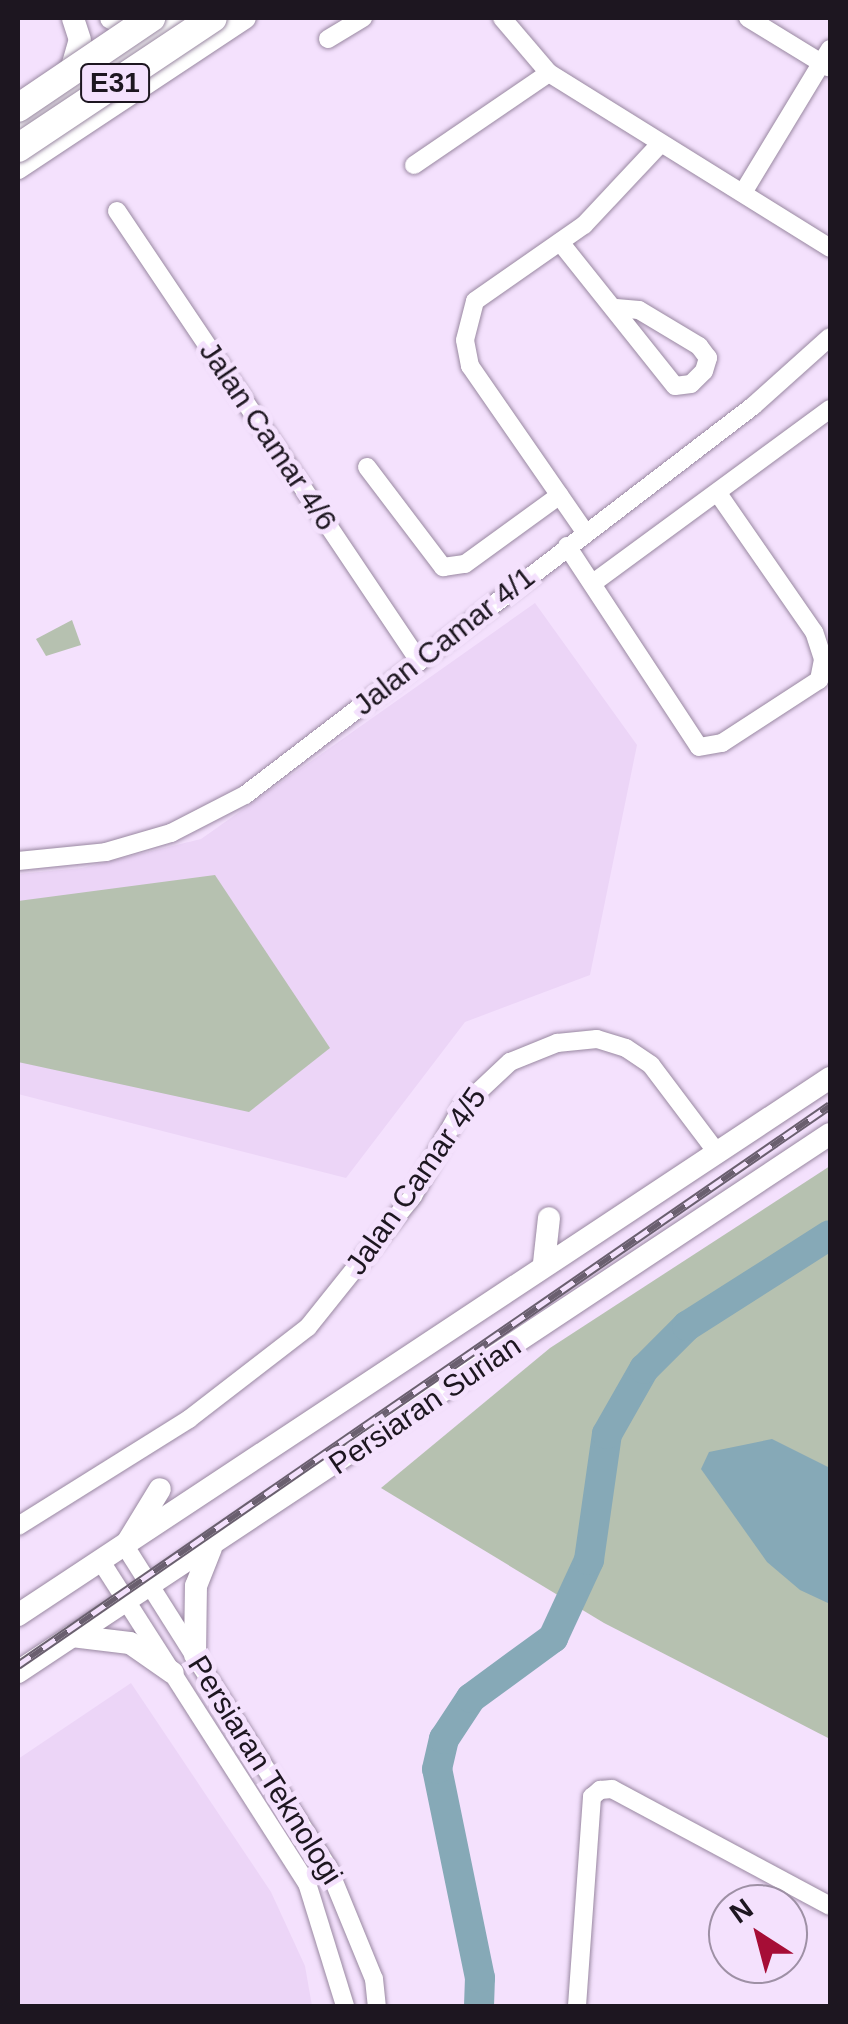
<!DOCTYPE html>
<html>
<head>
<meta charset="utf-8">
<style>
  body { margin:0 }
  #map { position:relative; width:848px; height:2024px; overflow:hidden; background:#f4e1fd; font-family:Arial,sans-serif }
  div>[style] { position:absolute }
  .built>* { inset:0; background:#ecd5f7 }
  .green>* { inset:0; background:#b6c1b0 }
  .water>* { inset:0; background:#86a9b7 }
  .river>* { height:30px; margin:-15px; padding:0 15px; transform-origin:15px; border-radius:15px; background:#86a9b7 }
  .roads { filter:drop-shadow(0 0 2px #9988a1) drop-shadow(0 0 2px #9988a1) }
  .minor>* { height:18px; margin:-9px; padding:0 9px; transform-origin:9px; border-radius:9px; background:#fff }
  .major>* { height:22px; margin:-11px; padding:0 11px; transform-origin:11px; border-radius:11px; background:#fff }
  .rail>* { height:9px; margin-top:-4.5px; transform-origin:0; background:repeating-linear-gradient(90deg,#f4e1fd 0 15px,#6a5f6f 0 30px); box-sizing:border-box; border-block:2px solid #6a5f6f }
  .bridges { filter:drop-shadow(0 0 2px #9988a1) drop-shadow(0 0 2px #9988a1) }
  .highway-bridge>* { height:28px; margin:-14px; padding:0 14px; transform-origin:14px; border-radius:14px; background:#fff }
  span { translate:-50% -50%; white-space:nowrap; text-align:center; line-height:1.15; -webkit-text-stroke:10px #f4e1fd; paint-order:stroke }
  .shield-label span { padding:2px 8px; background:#f4e1fd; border:2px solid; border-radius:8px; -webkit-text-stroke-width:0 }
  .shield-label { font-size:28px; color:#1d1620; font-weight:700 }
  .street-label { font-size:30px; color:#1d1620 }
  .frame { position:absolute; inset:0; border:20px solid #1d1620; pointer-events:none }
  .north { position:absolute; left:708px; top:1884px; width:100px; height:100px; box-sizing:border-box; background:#f4e1fd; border:2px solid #9e90a5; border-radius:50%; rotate:324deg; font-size:28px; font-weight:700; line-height:40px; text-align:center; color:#1d1620 }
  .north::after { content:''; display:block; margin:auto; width:35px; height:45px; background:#a60d36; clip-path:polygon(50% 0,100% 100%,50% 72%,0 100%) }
</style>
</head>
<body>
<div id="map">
  <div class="built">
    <div style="clip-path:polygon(535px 603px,637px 745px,590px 975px,465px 1022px,346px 1178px,18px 1094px,18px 874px,82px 868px,201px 839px)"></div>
    <div style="clip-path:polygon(131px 1683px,271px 1892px,305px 1966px,312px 2006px,18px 2006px,18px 1759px)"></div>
  </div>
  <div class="green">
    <div style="clip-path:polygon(72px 620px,81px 645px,46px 656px,36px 639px)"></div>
    <div style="clip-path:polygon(215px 875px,330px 1048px,249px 1112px,18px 1062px,18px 901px)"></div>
    <div style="clip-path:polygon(830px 1166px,830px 1739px,604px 1623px,381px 1488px,550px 1348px)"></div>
  </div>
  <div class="water">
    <div style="clip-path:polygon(772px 1439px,830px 1468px,830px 1604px,800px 1590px,767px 1562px,701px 1469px,709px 1452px)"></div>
  </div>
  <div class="river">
    <div style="left:479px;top:2006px;width:28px;rotate:-88deg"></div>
    <div style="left:480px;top:1978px;width:213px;rotate:-101.6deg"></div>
    <div style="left:437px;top:1769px;width:31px;rotate:-77deg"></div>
    <div style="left:444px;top:1739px;width:49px;rotate:-56.6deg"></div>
    <div style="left:471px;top:1698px;width:102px;rotate:-36.2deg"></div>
    <div style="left:553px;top:1638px;width:86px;rotate:-65.2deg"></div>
    <div style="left:589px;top:1560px;width:127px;rotate:-81.9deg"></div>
    <div style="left:607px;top:1434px;width:75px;rotate:-60.4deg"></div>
    <div style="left:644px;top:1369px;width:61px;rotate:-45deg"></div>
    <div style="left:687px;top:1326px;width:169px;rotate:-32.5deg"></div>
  </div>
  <div class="roads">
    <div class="minor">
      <div style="left:502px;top:18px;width:72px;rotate:49.5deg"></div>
      <div style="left:549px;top:73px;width:331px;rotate:31.9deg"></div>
      <div style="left:748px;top:18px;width:94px;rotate:31.5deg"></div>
      <div style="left:328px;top:39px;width:41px;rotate:-31deg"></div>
      <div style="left:414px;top:165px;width:163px;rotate:-34.3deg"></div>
      <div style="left:744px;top:191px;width:166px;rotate:-58.8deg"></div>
      <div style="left:117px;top:211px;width:542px;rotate:56.13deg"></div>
      <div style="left:560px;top:242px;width:184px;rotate:51.4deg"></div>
      <div style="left:675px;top:386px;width:16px;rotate:-7deg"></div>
      <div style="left:691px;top:384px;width:18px;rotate:-45deg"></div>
      <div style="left:704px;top:371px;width:14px;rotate:-73deg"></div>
      <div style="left:708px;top:358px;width:15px;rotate:-127deg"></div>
      <div style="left:699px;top:346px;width:70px;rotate:-149deg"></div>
      <div style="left:639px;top:310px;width:23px;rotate:-175deg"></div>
      <div style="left:367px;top:467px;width:126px;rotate:52.8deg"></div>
      <div style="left:443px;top:567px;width:22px;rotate:-8deg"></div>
      <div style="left:465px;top:564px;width:117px;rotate:-36deg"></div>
      <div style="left:585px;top:532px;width:202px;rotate:-124.7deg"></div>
      <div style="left:470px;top:366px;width:26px;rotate:-101deg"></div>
      <div style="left:465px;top:340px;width:40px;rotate:-75.6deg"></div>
      <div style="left:475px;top:301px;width:133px;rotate:-34.9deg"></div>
      <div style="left:584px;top:225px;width:111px;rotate:-46.8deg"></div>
      <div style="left:567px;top:546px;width:240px;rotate:56.7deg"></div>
      <div style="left:699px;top:747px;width:23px;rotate:-10deg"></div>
      <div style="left:722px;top:743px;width:116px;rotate:-33deg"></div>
      <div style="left:819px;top:680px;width:21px;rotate:-79deg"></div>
      <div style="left:823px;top:659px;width:28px;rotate:-108deg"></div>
      <div style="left:814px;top:632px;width:165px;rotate:-124.7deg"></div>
      <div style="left:593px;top:583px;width:294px;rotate:-36.3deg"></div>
      <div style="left:18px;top:861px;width:88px;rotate:-5.8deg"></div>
      <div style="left:106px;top:852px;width:68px;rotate:-16.3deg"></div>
      <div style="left:171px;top:833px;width:83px;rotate:-27.2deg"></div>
      <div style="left:245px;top:795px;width:640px;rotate:-37.44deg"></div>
      <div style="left:753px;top:406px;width:103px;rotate:-41.9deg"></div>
      <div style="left:18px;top:1526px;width:202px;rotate:-32deg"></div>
      <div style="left:189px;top:1419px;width:150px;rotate:-37.7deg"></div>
      <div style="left:308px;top:1327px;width:168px;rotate:-51.3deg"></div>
      <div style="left:413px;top:1196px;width:102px;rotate:-61.2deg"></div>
      <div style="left:462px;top:1107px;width:66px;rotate:-43.2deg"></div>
      <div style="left:510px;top:1062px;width:51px;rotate:-22deg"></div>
      <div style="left:557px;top:1043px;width:40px;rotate:-5.7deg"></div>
      <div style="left:597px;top:1039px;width:30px;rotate:17deg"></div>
      <div style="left:626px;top:1048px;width:30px;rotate:34deg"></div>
      <div style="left:651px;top:1065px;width:111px;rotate:53deg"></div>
      <div style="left:125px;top:1546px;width:380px;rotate:57.7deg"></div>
      <div style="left:328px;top:1867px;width:121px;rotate:67.7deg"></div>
      <div style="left:374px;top:1979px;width:27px;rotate:84deg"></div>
      <div style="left:102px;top:1563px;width:380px;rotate:57.4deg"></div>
      <div style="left:307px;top:1883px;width:129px;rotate:72.8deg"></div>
      <div style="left:577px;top:2006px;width:210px;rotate:-85.9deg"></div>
      <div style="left:592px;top:1797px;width:11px;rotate:-41deg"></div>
      <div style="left:600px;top:1790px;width:12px;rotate:-5deg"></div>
      <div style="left:612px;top:1789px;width:247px;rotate:28.2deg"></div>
    </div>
    <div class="major">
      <div style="left:111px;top:18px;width:22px;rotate:21deg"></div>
      <div style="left:132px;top:26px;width:19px;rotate:-16deg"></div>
      <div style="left:70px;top:74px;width:35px;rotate:-74deg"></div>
      <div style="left:80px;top:40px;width:23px;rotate:-108deg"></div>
      <div style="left:18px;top:125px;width:194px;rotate:-33.4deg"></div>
      <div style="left:18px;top:168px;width:272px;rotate:-33.5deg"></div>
      <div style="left:544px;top:1263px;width:45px;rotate:-83.7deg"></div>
      <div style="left:127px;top:1543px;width:63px;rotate:-58.6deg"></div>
      <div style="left:18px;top:1615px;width:974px;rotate:-33.48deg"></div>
      <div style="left:72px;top:1636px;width:58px;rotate:6.9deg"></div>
      <div style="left:130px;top:1643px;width:52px;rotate:34.9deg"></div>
      <div style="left:195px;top:1655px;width:69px;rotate:-89.2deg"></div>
      <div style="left:196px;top:1586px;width:41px;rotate:-68.5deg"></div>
      <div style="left:18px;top:1672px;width:974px;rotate:-33.53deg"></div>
    </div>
  </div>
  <div class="rail">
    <div style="left:18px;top:1665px;width:986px;rotate:-34.59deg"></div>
  </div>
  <div class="bridges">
    <div class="highway-bridge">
      <div style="left:18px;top:108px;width:161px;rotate:-34.1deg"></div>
      <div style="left:18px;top:148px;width:234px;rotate:-33.7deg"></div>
    </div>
  </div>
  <div class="shield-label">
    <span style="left:115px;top:83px">E31</span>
  </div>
  <div class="street-label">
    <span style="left:268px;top:436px;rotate:56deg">Jalan Camar 4/6</span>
    <span style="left:444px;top:641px;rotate:-38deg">Jalan Camar 4/1</span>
    <span style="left:416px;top:1181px;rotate:-55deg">Jalan Camar 4/5</span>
    <span style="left:425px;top:1405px;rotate:-34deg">Persiaran Surian</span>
    <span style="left:265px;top:1770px;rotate:58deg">Persiaran Teknologi</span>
  </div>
  <div class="frame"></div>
  <div class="north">N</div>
</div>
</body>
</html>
